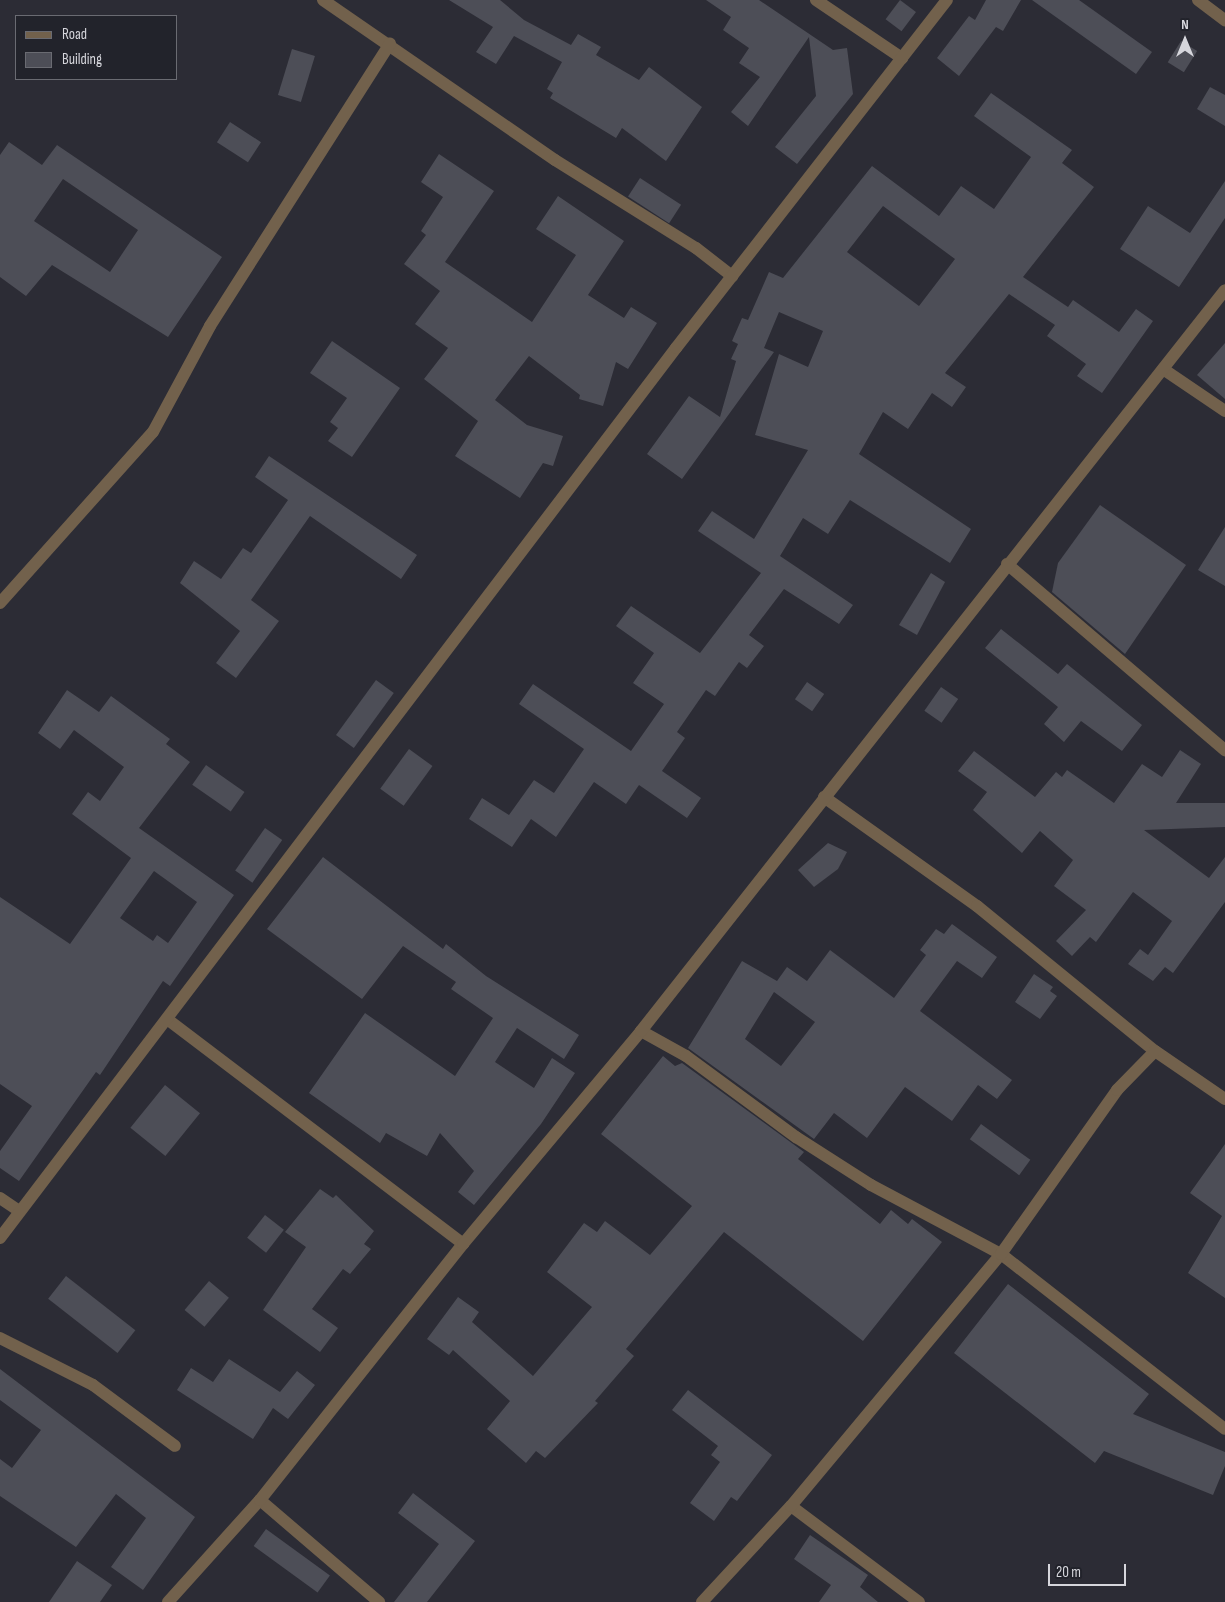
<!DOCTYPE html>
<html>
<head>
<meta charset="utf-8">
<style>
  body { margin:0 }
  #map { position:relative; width:1225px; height:1602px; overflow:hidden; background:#2c2c35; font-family:"Sofia Sans Condensed",sans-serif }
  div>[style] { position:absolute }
  .building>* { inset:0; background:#4d4e57; transform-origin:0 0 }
  .minor>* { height:12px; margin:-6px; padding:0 6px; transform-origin:6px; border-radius:6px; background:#72614c }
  span { translate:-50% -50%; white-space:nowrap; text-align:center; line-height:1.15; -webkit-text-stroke:4px #22232b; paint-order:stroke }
  .legend { position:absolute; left:15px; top:15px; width:162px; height:65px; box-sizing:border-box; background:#22232b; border:1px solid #6a6b72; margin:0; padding:6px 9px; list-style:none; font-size:15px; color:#d6d6dc }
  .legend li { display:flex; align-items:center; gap:10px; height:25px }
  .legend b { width:25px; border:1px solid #6a6b72 }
  .north { position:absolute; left:1160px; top:15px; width:50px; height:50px; -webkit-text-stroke:4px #22232b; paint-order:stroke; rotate:0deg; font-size:14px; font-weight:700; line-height:20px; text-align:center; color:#d6d6dc }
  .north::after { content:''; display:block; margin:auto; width:18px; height:22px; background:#d6d6dc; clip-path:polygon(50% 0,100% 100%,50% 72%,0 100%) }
  .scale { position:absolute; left:1048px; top:1564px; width:78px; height:22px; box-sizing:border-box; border:2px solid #d6d6dc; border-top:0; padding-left:6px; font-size:15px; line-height:18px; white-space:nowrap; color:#d6d6dc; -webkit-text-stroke:4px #22232b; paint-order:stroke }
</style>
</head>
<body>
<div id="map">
  <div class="building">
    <div style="clip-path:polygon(449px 0,500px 0,524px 20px,571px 45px,578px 34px,601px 47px,596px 55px,639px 80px,649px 67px,702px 107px,666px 161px,622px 128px,616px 138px,550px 98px,553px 93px,547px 89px,562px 62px,514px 36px,496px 64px,476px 52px,493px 27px)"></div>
    <div style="clip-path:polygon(706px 0,759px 0,833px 50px,847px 48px,853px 94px,797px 164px,775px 147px,816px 96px,809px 37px,748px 126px,731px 112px,760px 77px,739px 63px,749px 48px,723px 30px,731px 17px)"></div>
    <div style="left:900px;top:0;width:20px;height:24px;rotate:37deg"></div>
    <div style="clip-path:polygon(986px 0,1021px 0,1003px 31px,996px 27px,959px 76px,937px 58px,969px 16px,975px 20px)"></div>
    <div style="clip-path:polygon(1032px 0,1079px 0,1152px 52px,1136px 74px)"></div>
    <div style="left:1181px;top:41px;width:19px;height:25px;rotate:32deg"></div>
    <div style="left:292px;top:49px;width:24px;height:48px;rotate:17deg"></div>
    <div style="clip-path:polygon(1210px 87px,1225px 95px,1225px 126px,1197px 109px)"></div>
    <div style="clip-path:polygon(evenodd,991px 93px,1072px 150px,1062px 163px,1094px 187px,1023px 277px,1068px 307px,1073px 300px,1119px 332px,1136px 309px,1153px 321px,1102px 393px,1077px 376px,1086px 364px,1047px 336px,1055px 325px,1009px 294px,945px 373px,966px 387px,952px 407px,932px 393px,908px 429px,883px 412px,859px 454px,971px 529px,950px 563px,850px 500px,828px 534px,803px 518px,780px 556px,853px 605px,839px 624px,784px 589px,749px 635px,764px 646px,747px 668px,739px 662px,715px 696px,706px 690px,677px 732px,685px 738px,662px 771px,701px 798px,687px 818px,639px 785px,626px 804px,594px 782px,556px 837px,531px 819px,512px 847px,469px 819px,482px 798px,509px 815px,534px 780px,554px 793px,584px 749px,519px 704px,533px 684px,631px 751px,664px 704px,633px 683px,654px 653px,616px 626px,631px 606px,700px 653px,761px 573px,698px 531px,712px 511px,754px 539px,808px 450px,755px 435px,779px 354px,808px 367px,823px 331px,779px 312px,764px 348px,774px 352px,682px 479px,647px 454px,689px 396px,720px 417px,736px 361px,731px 359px,738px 344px,732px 341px,742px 318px,748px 320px,769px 272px,783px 278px,872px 166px,939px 216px,961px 186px,994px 209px,1031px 157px,974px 116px,991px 93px,883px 206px,955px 259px,919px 306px,847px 252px,883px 206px)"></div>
    <div style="left:230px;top:122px;width:37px;height:24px;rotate:33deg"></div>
    <div style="clip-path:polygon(evenodd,9px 142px,42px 165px,57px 145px,222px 257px,168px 337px,52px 265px,26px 296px,0 277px,0 155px,9px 142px,63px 179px,138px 230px,110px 272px,34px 221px,63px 179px)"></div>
    <div style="clip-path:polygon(439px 154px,494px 191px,445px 262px,532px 322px,576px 255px,536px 229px,558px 196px,624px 241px,588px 295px,624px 318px,631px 307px,657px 323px,628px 369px,616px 362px,603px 406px,579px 399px,580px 395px,529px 356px,495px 400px,527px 425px,563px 436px,553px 466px,543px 463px,520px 498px,455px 456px,478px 421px,424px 379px,448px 348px,415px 324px,440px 291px,404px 264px,426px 235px,421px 231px,443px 197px,421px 182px)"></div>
    <div style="left:640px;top:178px;width:49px;height:22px;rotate:33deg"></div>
    <div style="clip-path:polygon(1225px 181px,1225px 218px,1179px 287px,1120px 249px,1148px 206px,1190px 233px)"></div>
    <div style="clip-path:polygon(332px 341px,400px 388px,352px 457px,328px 441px,338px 428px,330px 422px,347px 398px,310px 373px)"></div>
    <div style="clip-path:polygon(1225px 343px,1225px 399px,1197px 375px)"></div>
    <div style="clip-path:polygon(269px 456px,417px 555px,401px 579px,310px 516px,251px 600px,279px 621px,236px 678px,216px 663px,240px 631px,180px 583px,194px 561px,221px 579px,243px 548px,251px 553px,288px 500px,255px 477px)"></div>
    <div style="clip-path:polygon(1100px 505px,1186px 565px,1125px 654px,1052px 592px,1058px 563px)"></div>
    <div style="clip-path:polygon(1225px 527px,1225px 586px,1198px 570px)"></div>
    <div style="clip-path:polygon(931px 573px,945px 582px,917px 635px,899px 625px)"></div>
    <div style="clip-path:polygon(1001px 629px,1058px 674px,1067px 664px,1142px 725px,1122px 751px,1081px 721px,1064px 742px,1044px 724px,1058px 707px,985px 648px)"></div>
    <div style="left:376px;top:680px;width:22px;height:68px;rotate:36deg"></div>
    <div style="left:807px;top:682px;width:21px;height:21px;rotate:35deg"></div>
    <div style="left:941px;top:687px;width:21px;height:29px;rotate:35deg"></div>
    <div style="clip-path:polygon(evenodd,67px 690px,99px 712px,111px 696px,170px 739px,166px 744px,190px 762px,139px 828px,234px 895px,170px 986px,163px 981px,100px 1075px,96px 1072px,19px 1181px,0 1168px,0 1151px,32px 1106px,0 1084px,0 897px,70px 944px,131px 858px,72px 814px,88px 792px,100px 801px,124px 767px,74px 730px,60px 749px,38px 733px,67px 690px,154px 871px,197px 902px,168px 943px,157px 935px,153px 941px,120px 918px,154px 871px)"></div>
    <div style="left:409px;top:749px;width:29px;height:49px;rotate:36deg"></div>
    <div style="clip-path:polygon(1180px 750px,1201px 764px,1176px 803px,1225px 803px,1225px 827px,1144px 830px,1209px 878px,1225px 857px,1225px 902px,1173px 973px,1165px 967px,1153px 981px,1128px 964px,1140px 949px,1148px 955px,1172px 921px,1133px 892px,1096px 942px,1090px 937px,1072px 956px,1056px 941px,1086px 910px,1054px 886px,1073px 860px,1040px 831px,1022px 853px,973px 810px,987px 792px,958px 771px,974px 751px,1035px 797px,1056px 772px,1062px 777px,1067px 770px,1114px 803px,1142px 764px,1162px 777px)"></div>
    <div style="left:206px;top:765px;width:47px;height:24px;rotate:35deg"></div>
    <div style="left:265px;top:828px;width:21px;height:52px;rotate:35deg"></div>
    <div style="clip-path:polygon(828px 843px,847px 852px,838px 869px,814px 887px,798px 870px)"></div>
    <div style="clip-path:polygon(323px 857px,443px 949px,446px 944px,486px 976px,579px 1035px,564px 1059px,517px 1028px,495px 1062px,534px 1088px,552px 1058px,575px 1073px,541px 1124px,474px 1205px,458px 1192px,474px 1171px,440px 1133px,427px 1156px,386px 1133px,380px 1143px,309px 1093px,365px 1013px,455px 1076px,493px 1018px,451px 989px,456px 982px,403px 946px,362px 999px,267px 929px)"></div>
    <div style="clip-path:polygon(evenodd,952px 924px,997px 957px,982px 978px,957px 961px,920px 1011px,1012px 1080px,997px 1099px,978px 1085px,952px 1121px,905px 1087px,867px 1138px,834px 1113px,814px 1139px,688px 1048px,742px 961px,777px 981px,787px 967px,807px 981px,830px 950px,894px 998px,926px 955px,920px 950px,936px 929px,944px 934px,952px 924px,774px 992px,815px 1022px,781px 1066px,745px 1039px,774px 992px)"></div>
    <div style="clip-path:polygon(1034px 974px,1053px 987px,1050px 991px,1057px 996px,1040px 1019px,1015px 1002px)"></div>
    <div style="clip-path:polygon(663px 1056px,675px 1066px,682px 1063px,804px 1152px,798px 1159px,880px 1224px,891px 1210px,908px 1224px,912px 1219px,942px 1242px,863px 1341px,724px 1232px,626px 1349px,634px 1356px,595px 1401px,598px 1403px,545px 1458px,536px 1451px,526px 1463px,487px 1429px,510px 1401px,453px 1350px,449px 1355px,427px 1339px,458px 1297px,479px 1312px,472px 1322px,533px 1376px,592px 1307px,547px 1272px,584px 1223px,597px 1232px,605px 1221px,650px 1255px,692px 1206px,601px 1134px)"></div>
    <div style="left:165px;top:1085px;width:45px;height:55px;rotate:39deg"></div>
    <div style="left:981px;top:1124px;width:61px;height:19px;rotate:36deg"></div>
    <div style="clip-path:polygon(1225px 1144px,1225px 1298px,1188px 1273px,1222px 1216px,1190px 1193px)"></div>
    <div style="clip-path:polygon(320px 1189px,333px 1198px,336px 1195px,374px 1231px,364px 1244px,371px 1249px,350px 1274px,343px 1269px,312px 1309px,338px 1328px,320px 1352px,263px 1310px,306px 1247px,285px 1232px)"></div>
    <div style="left:265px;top:1215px;width:24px;height:29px;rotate:38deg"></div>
    <div style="left:66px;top:1276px;width:88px;height:29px;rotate:38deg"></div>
    <div style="left:209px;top:1281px;width:26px;height:38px;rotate:40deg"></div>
    <div style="clip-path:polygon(1008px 1284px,1149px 1394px,1133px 1414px,1225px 1452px,1225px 1466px,1213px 1495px,1104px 1451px,1095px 1463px,954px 1353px)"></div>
    <div style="clip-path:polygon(229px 1359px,280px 1392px,297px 1371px,315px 1385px,288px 1419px,273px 1408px,253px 1439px,177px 1390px,191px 1368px,213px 1382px)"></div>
    <div style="clip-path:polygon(0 1369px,195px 1517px,143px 1590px,111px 1567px,146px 1518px,116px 1494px,76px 1547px,0 1496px,0 1459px,12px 1468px,41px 1430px,0 1400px)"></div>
    <div style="clip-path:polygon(688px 1390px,772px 1455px,737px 1501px,731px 1497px,714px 1521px,690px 1503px,720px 1462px,711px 1455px,718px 1446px,672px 1410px)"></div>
    <div style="clip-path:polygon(413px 1493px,475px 1541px,427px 1602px,394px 1602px,439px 1544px,398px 1513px)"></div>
    <div style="left:266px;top:1529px;width:79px;height:21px;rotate:36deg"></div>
    <div style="clip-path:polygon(810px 1535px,868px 1575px,860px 1587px,878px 1602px,819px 1602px,831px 1585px,794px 1559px)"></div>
    <div style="clip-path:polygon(77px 1561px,112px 1585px,100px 1602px,49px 1602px)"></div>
  </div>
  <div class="minor">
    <div style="left:323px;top:0;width:282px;rotate:34.6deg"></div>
    <div style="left:555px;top:160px;width:166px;rotate:32deg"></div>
    <div style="left:696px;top:248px;width:46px;rotate:37.9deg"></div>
    <div style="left:816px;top:0;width:104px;rotate:34deg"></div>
    <div style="left:1198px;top:0;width:34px;rotate:37deg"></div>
    <div style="left:1163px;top:369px;width:75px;rotate:34.1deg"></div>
    <div style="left:1007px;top:564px;width:287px;rotate:40.5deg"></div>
    <div style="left:0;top:603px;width:229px;rotate:-48.2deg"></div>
    <div style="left:153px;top:432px;width:120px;rotate:-61.7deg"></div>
    <div style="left:210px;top:326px;width:335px;rotate:-57.5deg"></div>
    <div style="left:824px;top:797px;width:188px;rotate:35.5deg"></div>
    <div style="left:977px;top:906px;width:230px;rotate:39.2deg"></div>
    <div style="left:1155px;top:1051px;width:85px;rotate:34.4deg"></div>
    <div style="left:167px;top:1019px;width:372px;rotate:37.2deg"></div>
    <div style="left:641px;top:1031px;width:51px;rotate:29.1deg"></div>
    <div style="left:686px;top:1056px;width:137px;rotate:36.4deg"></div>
    <div style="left:796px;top:1137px;width:89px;rotate:32.6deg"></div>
    <div style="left:871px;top:1185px;width:147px;rotate:28deg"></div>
    <div style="left:1001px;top:1254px;width:284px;rotate:38deg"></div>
    <div style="left:0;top:1198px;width:23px;rotate:34deg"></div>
    <div style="left:0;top:1238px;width:1118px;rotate:-52.78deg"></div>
    <div style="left:676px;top:348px;width:441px;rotate:-52.1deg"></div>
    <div style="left:0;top:1338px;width:104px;rotate:26.8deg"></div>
    <div style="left:93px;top:1385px;width:102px;rotate:36.6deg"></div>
    <div style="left:260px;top:1500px;width:157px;rotate:40.6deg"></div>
    <div style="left:791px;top:1506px;width:160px;rotate:36.9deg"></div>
    <div style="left:168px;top:1602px;width:137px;rotate:-48deg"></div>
    <div style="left:260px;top:1500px;width:327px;rotate:-51.6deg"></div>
    <div style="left:463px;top:1244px;width:278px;rotate:-50.1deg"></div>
    <div style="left:641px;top:1031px;width:943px;rotate:-51.76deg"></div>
    <div style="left:702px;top:1602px;width:131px;rotate:-47.2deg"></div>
    <div style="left:791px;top:1506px;width:328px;rotate:-50.2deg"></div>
    <div style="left:1001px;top:1254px;width:201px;rotate:-54.7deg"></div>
    <div style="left:1117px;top:1090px;width:54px;rotate:-45.7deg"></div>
  </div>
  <ul class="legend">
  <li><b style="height:6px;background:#72614c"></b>Road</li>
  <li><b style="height:14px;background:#4d4e57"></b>Building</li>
  </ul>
  <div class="north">N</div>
  <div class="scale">20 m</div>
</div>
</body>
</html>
